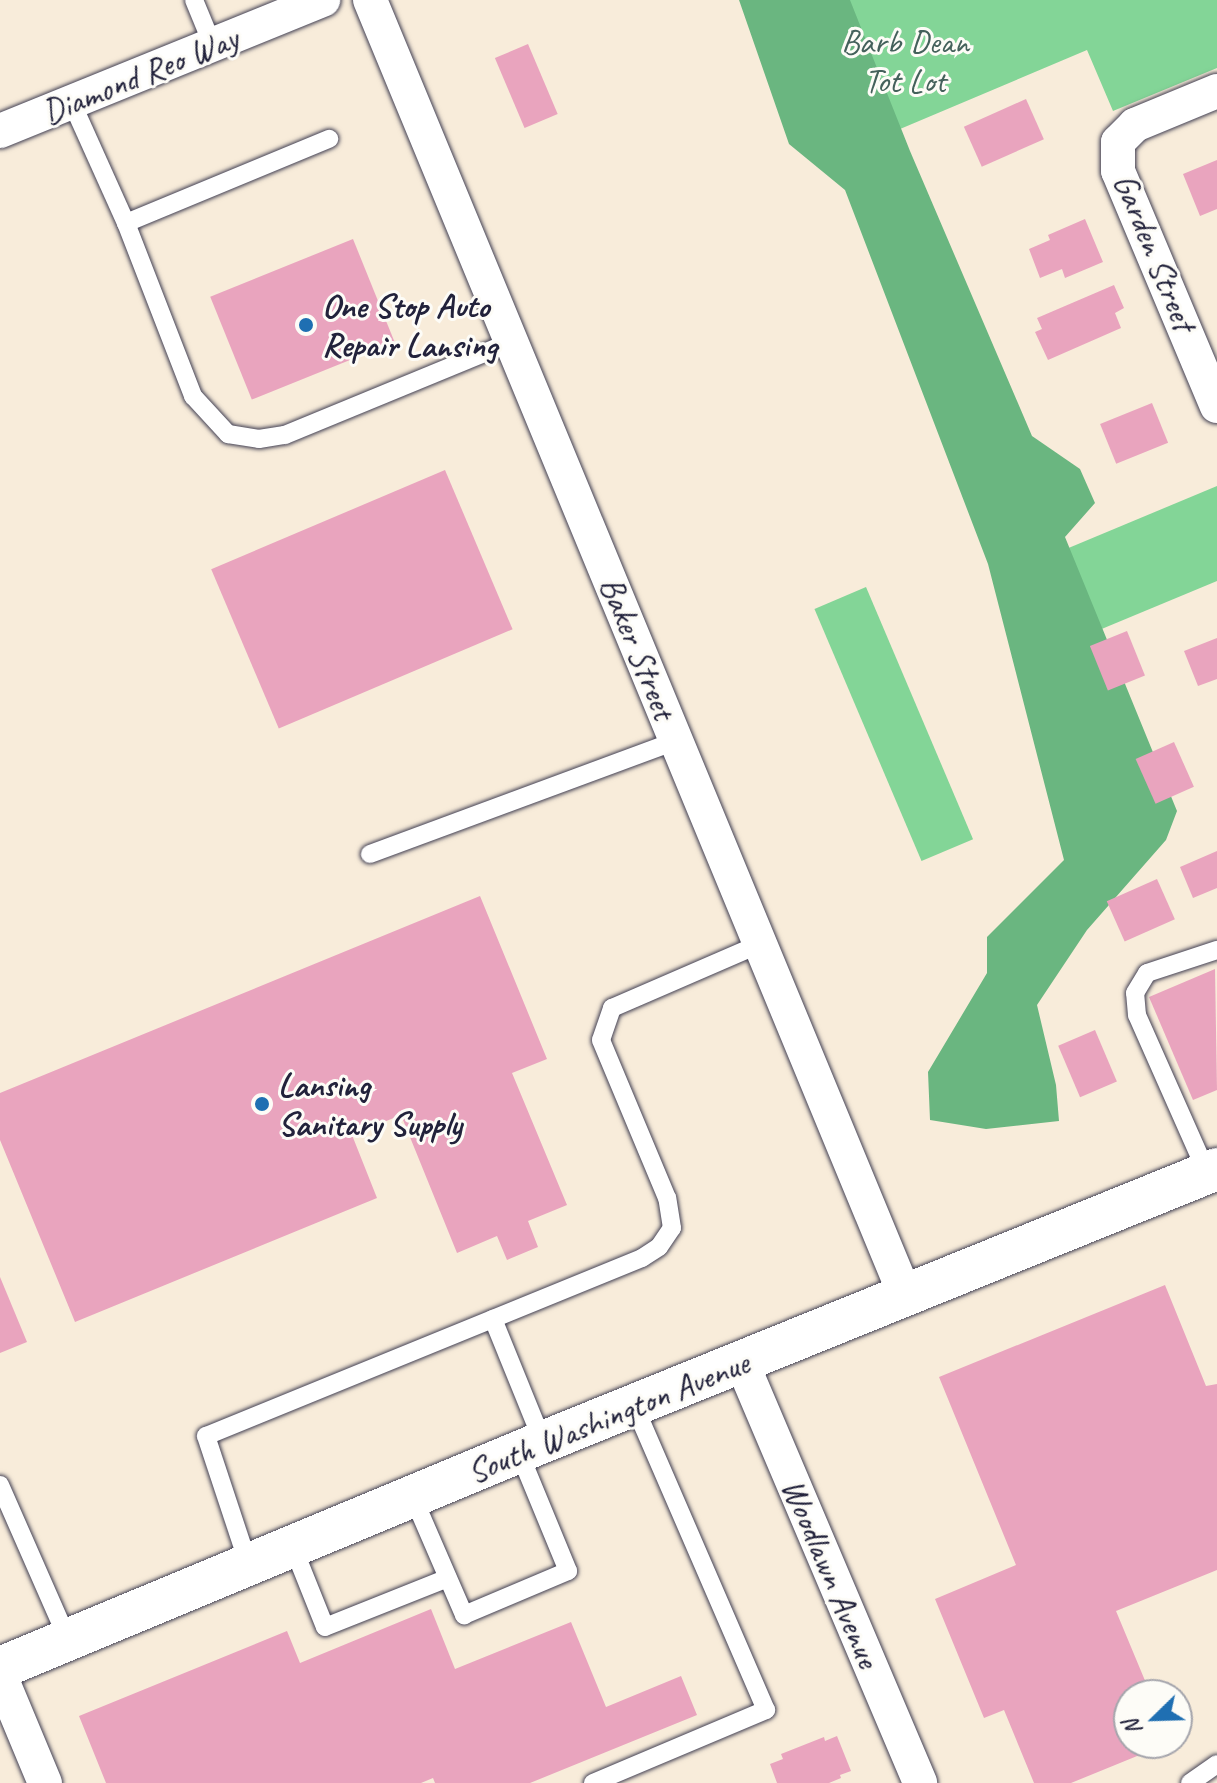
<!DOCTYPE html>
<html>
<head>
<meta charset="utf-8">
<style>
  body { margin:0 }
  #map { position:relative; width:1217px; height:1783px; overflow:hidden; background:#f8ecda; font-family:Caveat,sans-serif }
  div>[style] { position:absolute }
  .green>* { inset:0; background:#83d597; transform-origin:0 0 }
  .forest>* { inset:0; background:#6ab680 }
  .building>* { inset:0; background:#e9a4be; transform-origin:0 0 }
  .roads { filter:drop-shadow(0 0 2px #424053) drop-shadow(0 0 2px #424053) }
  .service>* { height:18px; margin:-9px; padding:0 9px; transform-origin:9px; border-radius:9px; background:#fff }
  .minor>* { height:34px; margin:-17px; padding:0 17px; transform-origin:17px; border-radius:17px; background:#fff }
  .tertiary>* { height:42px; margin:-21px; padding:0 21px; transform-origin:21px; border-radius:21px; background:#fff }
  .dots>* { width:22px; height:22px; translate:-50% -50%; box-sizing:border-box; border:4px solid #fdfcf7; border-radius:50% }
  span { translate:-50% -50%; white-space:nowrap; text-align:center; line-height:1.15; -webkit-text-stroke:6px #fdfcf7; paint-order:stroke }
  .park-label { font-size:34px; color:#44615b }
  .street-label { font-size:34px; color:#22223b }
  .poi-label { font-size:34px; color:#22223b; font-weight:700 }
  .left { translate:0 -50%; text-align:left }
  .north { position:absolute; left:1113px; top:1679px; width:80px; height:80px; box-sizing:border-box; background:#fdfcf7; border:2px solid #a5a5ac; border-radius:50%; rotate:247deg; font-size:22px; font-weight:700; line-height:32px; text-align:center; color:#22223b }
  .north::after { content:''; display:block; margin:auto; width:28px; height:36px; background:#1f6fb2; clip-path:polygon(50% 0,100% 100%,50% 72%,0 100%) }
</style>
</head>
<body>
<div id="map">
  <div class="green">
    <div style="clip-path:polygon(813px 0,1217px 0,1217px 68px,1113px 111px,1087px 50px,874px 140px)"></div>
    <div style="clip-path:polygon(1217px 486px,1217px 581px,1080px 638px,1047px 557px)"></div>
    <div style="left:866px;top:587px;width:274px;height:56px;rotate:67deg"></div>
  </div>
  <div class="forest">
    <div style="clip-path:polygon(739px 0,850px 0,910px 151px,1032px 436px,1080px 469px,1095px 503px,1065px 537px,1177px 811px,1166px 840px,1087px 930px,1037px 1005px,1056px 1085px,1059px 1121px,986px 1129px,930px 1120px,928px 1072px,987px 973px,987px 937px,1064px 860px,988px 564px,845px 190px,789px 144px)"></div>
  </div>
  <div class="building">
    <div style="left:528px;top:44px;width:76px;height:36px;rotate:67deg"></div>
    <div style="left:1026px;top:99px;width:44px;height:68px;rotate:66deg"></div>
    <div style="clip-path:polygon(1217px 160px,1217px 209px,1200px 216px,1183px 174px)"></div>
    <div style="clip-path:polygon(1085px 219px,1103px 262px,1065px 278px,1062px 269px,1040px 278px,1029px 249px,1050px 240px,1048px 235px)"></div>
    <div style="left:353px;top:239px;width:111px;height:154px;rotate:68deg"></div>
    <div style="clip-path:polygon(1114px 285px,1124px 308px,1115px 313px,1121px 328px,1048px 360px,1035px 332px,1042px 329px,1037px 318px)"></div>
    <div style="left:1152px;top:403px;width:43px;height:56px;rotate:68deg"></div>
    <div style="left:445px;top:470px;width:173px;height:254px;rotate:67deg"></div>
    <div style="left:1127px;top:631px;width:48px;height:40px;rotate:68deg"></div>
    <div style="clip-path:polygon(1217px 638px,1217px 679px,1198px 686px,1184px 651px)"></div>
    <div style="left:1174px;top:742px;width:49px;height:42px;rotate:66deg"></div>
    <div style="clip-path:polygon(1217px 851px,1217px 888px,1193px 898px,1180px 867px)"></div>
    <div style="left:1157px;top:879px;width:44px;height:55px;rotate:66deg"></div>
    <div style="clip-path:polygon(480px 896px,547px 1059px,512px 1073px,567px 1205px,528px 1221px,538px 1247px,507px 1260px,497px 1236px,457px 1253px,401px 1115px,352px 1135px,377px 1198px,75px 1322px,0 1140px,0 1093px)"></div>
    <div style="clip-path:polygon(1215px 969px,1217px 1090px,1193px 1100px,1149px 997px)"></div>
    <div style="left:1095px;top:1030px;width:56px;height:40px;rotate:67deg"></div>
    <div style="clip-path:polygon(0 1277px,27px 1342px,0 1353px)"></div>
    <div style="clip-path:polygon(1165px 1285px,1206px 1386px,1217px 1384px,1217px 1570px,1116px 1611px,1151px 1695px,1129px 1695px,1129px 1743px,1169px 1743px,1071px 1783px,1034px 1783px,1004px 1710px,984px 1718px,935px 1599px,1016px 1565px,939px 1377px)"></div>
    <div style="clip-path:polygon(431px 1609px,455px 1669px,571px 1622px,606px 1707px,681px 1676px,697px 1715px,530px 1783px,435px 1783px,433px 1778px,421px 1783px,106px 1783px,79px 1716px,287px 1631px,300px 1663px)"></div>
    <div style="clip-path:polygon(837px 1736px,851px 1771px,840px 1775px,841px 1778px,829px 1783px,777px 1783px,770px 1764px,783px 1759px,781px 1754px,824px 1737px,825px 1741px)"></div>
  </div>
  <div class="roads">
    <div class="service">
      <div style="left:194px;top:0;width:50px;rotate:67.6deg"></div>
      <div style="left:72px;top:103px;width:132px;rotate:65.8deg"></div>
      <div style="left:126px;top:223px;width:186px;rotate:68.8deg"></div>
      <div style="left:193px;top:396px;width:52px;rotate:47.4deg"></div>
      <div style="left:228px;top:434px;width:31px;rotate:9deg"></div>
      <div style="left:259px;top:439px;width:26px;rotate:-9deg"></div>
      <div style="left:285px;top:435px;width:244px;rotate:-22.4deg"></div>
      <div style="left:126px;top:223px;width:220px;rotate:-22.5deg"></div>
      <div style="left:370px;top:854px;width:326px;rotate:-20.3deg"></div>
      <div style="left:1207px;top:1173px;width:173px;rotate:-113.9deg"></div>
      <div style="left:1137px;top:1015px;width:22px;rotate:-95deg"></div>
      <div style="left:1135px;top:993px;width:23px;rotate:-59deg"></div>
      <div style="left:1147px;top:973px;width:74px;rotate:-18.2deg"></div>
      <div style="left:493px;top:1319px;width:133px;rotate:67.9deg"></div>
      <div style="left:0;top:1485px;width:169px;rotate:66.3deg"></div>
      <div style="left:413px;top:1497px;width:129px;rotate:66.6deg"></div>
      <div style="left:464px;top:1615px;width:113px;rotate:-22.9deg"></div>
      <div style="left:568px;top:1571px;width:129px;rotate:-112.4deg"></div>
      <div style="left:293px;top:1547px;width:86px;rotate:68.2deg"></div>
      <div style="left:325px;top:1627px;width:132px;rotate:-21.7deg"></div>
      <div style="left:249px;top:1566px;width:137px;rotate:-108.3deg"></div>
      <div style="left:206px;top:1436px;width:471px;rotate:-22.2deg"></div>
      <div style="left:642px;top:1258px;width:20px;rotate:-33deg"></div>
      <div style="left:659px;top:1247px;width:23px;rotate:-56deg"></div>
      <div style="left:672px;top:1228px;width:30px;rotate:-99deg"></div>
      <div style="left:667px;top:1198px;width:171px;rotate:-112.7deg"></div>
      <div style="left:601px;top:1040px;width:34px;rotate:-71deg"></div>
      <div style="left:612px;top:1008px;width:161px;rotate:-23.4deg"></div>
      <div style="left:593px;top:1783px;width:188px;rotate:-22.9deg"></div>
      <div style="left:766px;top:1710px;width:332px;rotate:-113.4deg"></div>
      <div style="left:1190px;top:1783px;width:33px;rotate:-35deg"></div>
    </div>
    <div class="minor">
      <div style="left:370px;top:0;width:1401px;rotate:67.55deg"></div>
      <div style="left:1217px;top:91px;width:89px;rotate:157.5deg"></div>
      <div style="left:1135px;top:125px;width:24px;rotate:135deg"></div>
      <div style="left:1118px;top:142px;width:29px;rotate:90deg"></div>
      <div style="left:1118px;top:171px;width:255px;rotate:67.2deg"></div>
      <div style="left:0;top:131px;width:349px;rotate:-22.1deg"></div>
      <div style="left:742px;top:1363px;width:456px;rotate:67deg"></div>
      <div style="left:0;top:1675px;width:117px;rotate:67.4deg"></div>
    </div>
    <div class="tertiary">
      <div style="left:0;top:1668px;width:588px;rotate:-22.6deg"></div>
      <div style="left:543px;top:1442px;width:727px;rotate:-22.05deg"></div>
    </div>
  </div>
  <div class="dots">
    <div style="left:306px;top:325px;background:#1f6fb2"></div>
    <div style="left:262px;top:1104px;background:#1f6fb2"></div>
  </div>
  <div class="park-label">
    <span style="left:905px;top:61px">Barb Dean<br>Tot Lot</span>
  </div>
  <div class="street-label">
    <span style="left:140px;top:75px;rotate:-22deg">Diamond Reo Way</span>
    <span style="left:1155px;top:252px;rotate:68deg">Garden Street</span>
    <span style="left:638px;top:648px;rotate:68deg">Baker Street</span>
    <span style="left:608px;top:1417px;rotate:-22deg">South Washington Avenue</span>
    <span style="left:831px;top:1573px;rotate:67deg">Woodlawn Avenue</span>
  </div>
  <div class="poi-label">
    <span class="left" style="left:322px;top:325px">One Stop Auto<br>Repair Lansing</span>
    <span class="left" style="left:278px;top:1104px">Lansing<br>Sanitary Supply</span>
  </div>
  <div class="north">N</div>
</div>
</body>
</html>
